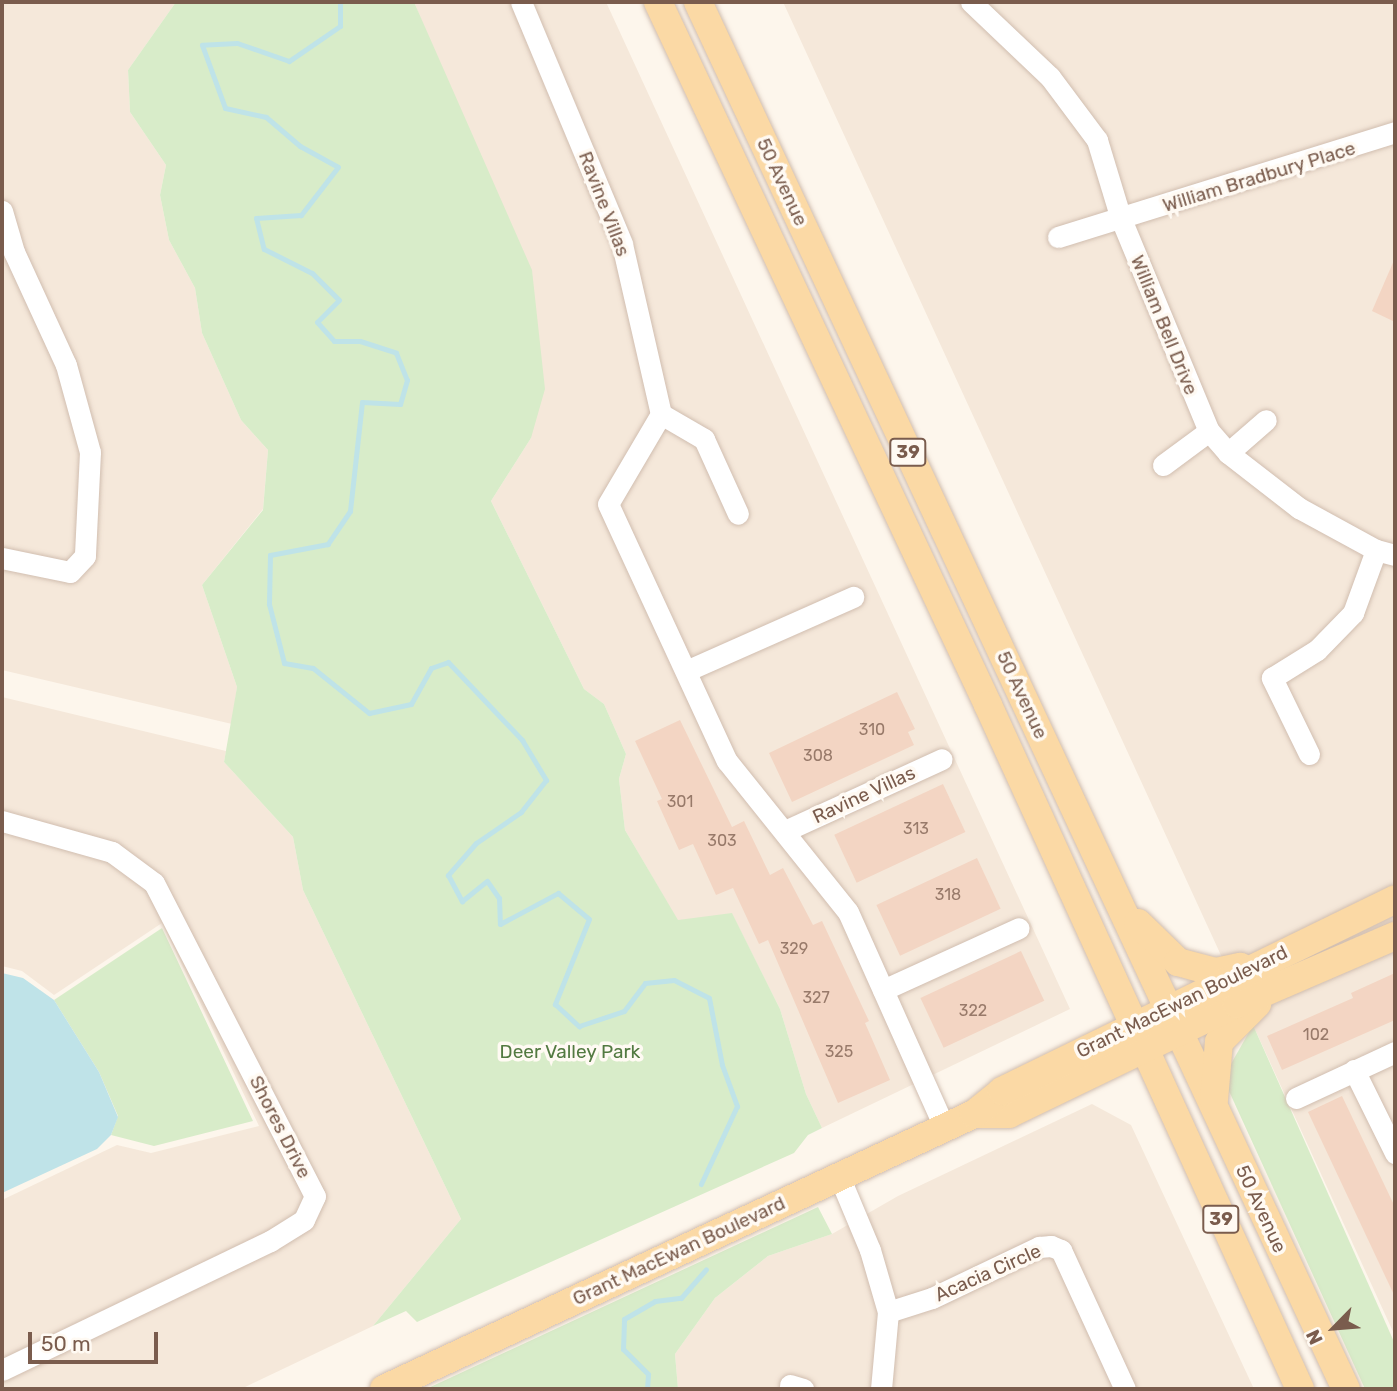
<!DOCTYPE html>
<html>
<head>
<meta charset="utf-8">
<style>
  body { margin:0 }
  #map { position:relative; width:1397px; height:1391px; overflow:hidden; background:#fdf6ec; font-family:Rubik,sans-serif }
  div>[style] { position:absolute }
  .residential>* { inset:0; background:#f5e8da }
  .green>* { inset:0; background:#d8ecc9 }
  .water>* { inset:0; background:#bfe3e8 }
  .stream>* { height:5px; margin:-2.5px; padding:0 2.5px; transform-origin:2.5px; border-radius:2.5px; background:#bfe3e8 }
  .building>* { inset:0; background:#f3d5c3; transform-origin:0 0 }
  .roads { filter:drop-shadow(0 0 2px #d1beb0) drop-shadow(0 0 2px #d1beb0) }
  .minor>* { height:21px; margin:-10.5px; padding:0 10.5px; transform-origin:10.5px; border-radius:10.5px; background:#fff }
  .major>* { height:28px; margin:-14px; padding:0 14px; transform-origin:14px; border-radius:14px; background:#fbd9a5 }
  span { translate:-50% -50%; white-space:nowrap; text-align:center; line-height:1.15; -webkit-text-stroke:7px #fffaf3; paint-order:stroke }
  .number-label { font-size:16px; color:#987a6a }
  .number-label span { -webkit-text-stroke-width:0 }
  .shield-label span { padding:2px 5px; background:#fffaf3; border:2px solid; border-radius:5px; -webkit-text-stroke-width:0 }
  .shield-label { font-size:18px; color:#7a5c4d; font-weight:700 }
  .street-label { font-size:19px; color:#7a5c4d }
  .park-label { font-size:19px; color:#537a41 }
  .frame { position:absolute; inset:0; border:4px solid #7a5c4d; pointer-events:none }
  .north { position:absolute; left:1299px; top:1293px; width:70px; height:70px; -webkit-text-stroke:5px #fffaf3; paint-order:stroke; rotate:245deg; font-size:19px; font-weight:700; line-height:28px; text-align:center; color:#7a5c4d }
  .north::after { content:''; display:block; margin:auto; width:24px; height:32px; background:#7a5c4d; clip-path:polygon(50% 0,100% 100%,50% 72%,0 100%) }
  .scale { position:absolute; left:28px; top:1332px; width:130px; height:32px; box-sizing:border-box; border:4px solid #7a5c4d; border-top:0; padding-left:9px; font-size:21px; line-height:24px; white-space:nowrap; color:#7a5c4d; -webkit-text-stroke:5px #fffaf3; paint-order:stroke }
</style>
</head>
<body>
<div id="map">
  <div class="residential">
    <div style="clip-path:polygon(2px 2px,176px 2px,128px 70px,130px 112px,166px 165px,160px 195px,169px 240px,195px 288px,202px 333px,241px 420px,268px 450px,263px 509px,202px 585px,237px 687px,232px 724px,2px 670px)"></div>
    <div style="clip-path:polygon(414px 2px,606px 2px,1070px 1009px,822px 1128px,806px 1094px,780px 1009px,732px 914px,678px 921px,625px 830px,619px 779px,626px 754px,604px 704px,584px 689px,491px 501px,531px 438px,436px 55px)"></div>
    <div style="clip-path:polygon(783px 2px,1395px 2px,1395px 1336px,1253px 1025px)"></div>
    <div style="clip-path:polygon(2px 697px,226px 751px,224px 762px,293px 837px,303px 890px,461px 1219px,373px 1326px,241px 1389px,2px 1389px,2px 1200px,117px 1145px,151px 1153px,259px 1126px,162px 923px,54px 995px,22px 971px,2px 966px)"></div>
    <div style="clip-path:polygon(1092px 1104px,1131px 1125px,1254px 1389px,678px 1389px,675px 1354px,715px 1298px,768px 1256px,832px 1234px,898px 1196px)"></div>
  </div>
  <div class="green">
    <div style="clip-path:polygon(176px 2px,414px 2px,532px 270px,545px 389px,531px 438px,491px 501px,584px 689px,604px 704px,626px 754px,619px 779px,625px 830px,678px 920px,732px 913px,780px 1009px,806px 1094px,822px 1128px,808px 1135px,794px 1153px,417px 1322px,406px 1311px,373px 1326px,461px 1219px,303px 890px,293px 837px,224px 762px,237px 687px,202px 585px,263px 510px,268px 450px,241px 420px,202px 333px,195px 288px,169px 240px,160px 195px,166px 165px,130px 112px,128px 70px)"></div>
    <div style="clip-path:polygon(162px 928px,253px 1121px,154px 1146px,111px 1135px,118px 1116px,99px 1072px,54px 1000px)"></div>
    <div style="clip-path:polygon(1253px 1025px,1395px 1344px,1395px 1389px,1365px 1389px,1223px 1078px)"></div>
    <div style="clip-path:polygon(818px 1207px,832px 1234px,768px 1256px,715px 1298px,675px 1354px,678px 1389px,426px 1389px)"></div>
  </div>
  <div class="water">
    <div style="clip-path:polygon(2px 973px,23px 978px,54px 1000px,99px 1072px,118px 1117px,111px 1135px,97px 1149px,2px 1193px)"></div>
  </div>
  <div class="stream">
    <div style="left:340px;top:2px;width:24px;rotate:90deg"></div>
    <div style="left:340px;top:26px;width:62px;rotate:145.5deg"></div>
    <div style="left:289px;top:61px;width:55px;rotate:-160.9deg"></div>
    <div style="left:237px;top:43px;width:35px;rotate:177deg"></div>
    <div style="left:202px;top:45px;width:67px;rotate:69.9deg"></div>
    <div style="left:225px;top:108px;width:42px;rotate:12.4deg"></div>
    <div style="left:266px;top:117px;width:45px;rotate:40.5deg"></div>
    <div style="left:300px;top:146px;width:43px;rotate:28.9deg"></div>
    <div style="left:338px;top:167px;width:61px;rotate:127.6deg"></div>
    <div style="left:301px;top:215px;width:45px;rotate:176.2deg"></div>
    <div style="left:256px;top:218px;width:32px;rotate:76deg"></div>
    <div style="left:264px;top:249px;width:54px;rotate:26.6deg"></div>
    <div style="left:312px;top:273px;width:38px;rotate:45deg"></div>
    <div style="left:339px;top:300px;width:31px;rotate:135deg"></div>
    <div style="left:317px;top:322px;width:25px;rotate:48deg"></div>
    <div style="left:334px;top:341px;width:26px"></div>
    <div style="left:360px;top:341px;width:38px;rotate:18deg"></div>
    <div style="left:396px;top:353px;width:29px;rotate:68deg"></div>
    <div style="left:407px;top:380px;width:25px;rotate:106deg"></div>
    <div style="left:400px;top:404px;width:38px;rotate:-177deg"></div>
    <div style="left:362px;top:402px;width:110px;rotate:96.3deg"></div>
    <div style="left:350px;top:511px;width:40px;rotate:124deg"></div>
    <div style="left:328px;top:544px;width:59px;rotate:169.3deg"></div>
    <div style="left:270px;top:555px;width:49px;rotate:91.2deg"></div>
    <div style="left:269px;top:604px;width:61px;rotate:75.7deg"></div>
    <div style="left:284px;top:663px;width:29px;rotate:10deg"></div>
    <div style="left:313px;top:668px;width:72px;rotate:38.8deg"></div>
    <div style="left:369px;top:713px;width:43px;rotate:-12.1deg"></div>
    <div style="left:411px;top:704px;width:41px;rotate:-60.9deg"></div>
    <div style="left:431px;top:668px;width:18px;rotate:-19deg"></div>
    <div style="left:448px;top:662px;width:108px;rotate:46.5deg"></div>
    <div style="left:522px;top:740px;width:47px;rotate:59deg"></div>
    <div style="left:546px;top:780px;width:41px;rotate:128deg"></div>
    <div style="left:521px;top:812px;width:55px;rotate:145.4deg"></div>
    <div style="left:476px;top:843px;width:43px;rotate:131.2deg"></div>
    <div style="left:448px;top:875px;width:30px;rotate:62deg"></div>
    <div style="left:462px;top:901px;width:32px;rotate:-39deg"></div>
    <div style="left:487px;top:881px;width:21px;rotate:55deg"></div>
    <div style="left:499px;top:898px;width:26px;rotate:88deg"></div>
    <div style="left:500px;top:924px;width:66px;rotate:-28.1deg"></div>
    <div style="left:558px;top:893px;width:40px;rotate:40deg"></div>
    <div style="left:589px;top:919px;width:92px;rotate:111.8deg"></div>
    <div style="left:555px;top:1004px;width:33px;rotate:43deg"></div>
    <div style="left:579px;top:1026px;width:47px;rotate:-18.4deg"></div>
    <div style="left:624px;top:1011px;width:35px;rotate:-53deg"></div>
    <div style="left:645px;top:983px;width:29px;rotate:-6deg"></div>
    <div style="left:674px;top:980px;width:39px;rotate:27deg"></div>
    <div style="left:709px;top:998px;width:68px;rotate:79deg"></div>
    <div style="left:722px;top:1065px;width:44px;rotate:69.9deg"></div>
    <div style="left:737px;top:1106px;width:86px;rotate:114.8deg"></div>
    <div style="left:647px;top:1389px;width:15px;rotate:-86deg"></div>
    <div style="left:648px;top:1374px;width:35px;rotate:-135deg"></div>
    <div style="left:623px;top:1349px;width:30px;rotate:-88deg"></div>
    <div style="left:624px;top:1319px;width:36px;rotate:-30deg"></div>
    <div style="left:655px;top:1301px;width:26px;rotate:-7deg"></div>
    <div style="left:681px;top:1298px;width:38px;rotate:-49deg"></div>
  </div>
  <div class="building">
    <div style="clip-path:polygon(1395px 258px,1395px 322px,1372px 311px)"></div>
    <div style="clip-path:polygon(897px 692px,915px 729px,908px 732px,914px 745px,792px 802px,769px 753px)"></div>
    <div style="clip-path:polygon(680px 720px,732px 827px,744px 821px,770px 875px,783px 868px,813px 925px,822px 921px,869px 1021px,865px 1023px,890px 1080px,838px 1103px,768px 940px,759px 944px,733px 888px,716px 895px,693px 844px,679px 850px,657px 801px,662px 799px,635px 741px)"></div>
    <div style="left:943px;top:784px;width:53px;height:120px;rotate:65deg"></div>
    <div style="left:977px;top:858px;width:56px;height:111px;rotate:65deg"></div>
    <div style="left:1021px;top:951px;width:55px;height:111px;rotate:65deg"></div>
    <div style="clip-path:polygon(1395px 973px,1395px 1020px,1282px 1070px,1267px 1036px,1353px 998px,1351px 993px)"></div>
    <div style="clip-path:polygon(1342px 1096px,1395px 1207px,1395px 1297px,1308px 1112px)"></div>
  </div>
  <div class="roads">
    <div class="minor">
      <div style="left:521px;top:2px;width:262px;rotate:67.3deg"></div>
      <div style="left:622px;top:244px;width:174px;rotate:77.1deg"></div>
      <div style="left:661px;top:414px;width:104px;rotate:120.5deg"></div>
      <div style="left:608px;top:504px;width:283px;rotate:65.2deg"></div>
      <div style="left:727px;top:761px;width:193px;rotate:51.3deg"></div>
      <div style="left:848px;top:912px;width:235px;rotate:65.9deg"></div>
      <div style="left:971px;top:2px;width:109px;rotate:43.5deg"></div>
      <div style="left:1050px;top:77px;width:79px;rotate:53.3deg"></div>
      <div style="left:1097px;top:140px;width:83px;rotate:73.1deg"></div>
      <div style="left:1121px;top:219px;width:230px;rotate:67.5deg"></div>
      <div style="left:1209px;top:431px;width:29px;rotate:49deg"></div>
      <div style="left:1228px;top:453px;width:90px;rotate:37.8deg"></div>
      <div style="left:1299px;top:508px;width:88px;rotate:28.6deg"></div>
      <div style="left:1376px;top:550px;width:20px;rotate:15deg"></div>
      <div style="left:2px;top:211px;width:43px;rotate:73.7deg"></div>
      <div style="left:14px;top:252px;width:124px;rotate:65.3deg"></div>
      <div style="left:66px;top:365px;width:90px;rotate:74.6deg"></div>
      <div style="left:90px;top:452px;width:104px;rotate:92.8deg"></div>
      <div style="left:85px;top:556px;width:22px;rotate:133deg"></div>
      <div style="left:70px;top:572px;width:69px;rotate:-168.4deg"></div>
      <div style="left:1058px;top:237px;width:353px;rotate:-17.3deg"></div>
      <div style="left:661px;top:414px;width:50px;rotate:30.2deg"></div>
      <div style="left:704px;top:439px;width:82px;rotate:65.6deg"></div>
      <div style="left:1228px;top:453px;width:50px;rotate:-41deg"></div>
      <div style="left:1163px;top:465px;width:57px;rotate:-36.5deg"></div>
      <div style="left:686px;top:671px;width:183px;rotate:-23.9deg"></div>
      <div style="left:1309px;top:754px;width:85px;rotate:-116deg"></div>
      <div style="left:1272px;top:678px;width:53px;rotate:-31.9deg"></div>
      <div style="left:1317px;top:650px;width:52px;rotate:-45.8deg"></div>
      <div style="left:1353px;top:613px;width:67px;rotate:-69.9deg"></div>
      <div style="left:2px;top:821px;width:114px;rotate:15.7deg"></div>
      <div style="left:112px;top:852px;width:52px;rotate:36.4deg"></div>
      <div style="left:154px;top:883px;width:352px;rotate:62.8deg"></div>
      <div style="left:315px;top:1196px;width:26px;rotate:115deg"></div>
      <div style="left:304px;top:1220px;width:40px;rotate:148deg"></div>
      <div style="left:270px;top:1241px;width:297px;rotate:154.3deg"></div>
      <div style="left:787px;top:830px;width:170px;rotate:-24.6deg"></div>
      <div style="left:883px;top:990px;width:149px;rotate:-24.5deg"></div>
      <div style="left:1354px;top:1070px;width:93px;rotate:63.7deg"></div>
      <div style="left:1296px;top:1098px;width:109px;rotate:-24.9deg"></div>
      <div style="left:839px;top:1176px;width:80px;rotate:67.3deg"></div>
      <div style="left:870px;top:1250px;width:65px;rotate:73.8deg"></div>
      <div style="left:888px;top:1312px;width:77px;rotate:95.2deg"></div>
      <div style="left:888px;top:1312px;width:46px;rotate:-17.7deg"></div>
      <div style="left:932px;top:1298px;width:119px;rotate:-25.5deg"></div>
      <div style="left:1039px;top:1247px;width:12px;rotate:-5deg"></div>
      <div style="left:1051px;top:1246px;width:11px;rotate:22deg"></div>
      <div style="left:1061px;top:1250px;width:153px;rotate:65.3deg"></div>
      <div style="left:790px;top:1385px;width:14px;rotate:17deg"></div>
    </div>
    <div class="major">
      <div style="left:658px;top:2px;width:777px;rotate:64.85deg"></div>
      <div style="left:988px;top:705px;width:752px;rotate:65.48deg"></div>
      <div style="left:698px;top:2px;width:1531px;rotate:64.96deg"></div>
      <div style="left:1138px;top:923px;width:56px;rotate:44.3deg"></div>
      <div style="left:1178px;top:962px;width:39px;rotate:15deg"></div>
      <div style="left:1216px;top:972px;width:25px;rotate:-12deg"></div>
      <div style="left:1214px;top:1100px;width:58px;rotate:-85.1deg"></div>
      <div style="left:1219px;top:1042px;width:54px;rotate:-45deg"></div>
      <div style="left:974px;top:1114px;width:35px"></div>
      <div style="left:1009px;top:1114px;width:253px;rotate:-25.8deg"></div>
      <div style="left:1237px;top:1004px;width:172px;rotate:-23.3deg"></div>
      <div style="left:384px;top:1389px;width:651px;rotate:-24.99deg"></div>
      <div style="left:974px;top:1114px;width:36px;rotate:-39deg"></div>
      <div style="left:1002px;top:1091px;width:437px;rotate:-26deg"></div>
    </div>
  </div>
  <div class="number-label">
    <span style="left:872px;top:730px">310</span>
    <span style="left:818px;top:756px">308</span>
    <span style="left:680px;top:802px">301</span>
    <span style="left:916px;top:829px">313</span>
    <span style="left:722px;top:841px">303</span>
    <span style="left:948px;top:895px">318</span>
    <span style="left:794px;top:949px">329</span>
    <span style="left:816px;top:998px">327</span>
    <span style="left:973px;top:1011px">322</span>
    <span style="left:1316px;top:1035px">102</span>
    <span style="left:839px;top:1052px">325</span>
  </div>
  <div class="shield-label">
    <span style="left:908px;top:452px">39</span>
    <span style="left:1221px;top:1219px">39</span>
  </div>
  <div class="street-label">
    <span style="left:1259px;top:177px;rotate:-17deg">William Bradbury Place</span>
    <span style="left:782px;top:182px;rotate:65deg">50 Avenue</span>
    <span style="left:604px;top:204px;rotate:69deg">Ravine Villas</span>
    <span style="left:1164px;top:325px;rotate:68deg">William Bell Drive</span>
    <span style="left:1022px;top:695px;rotate:65deg">50 Avenue</span>
    <span style="left:864px;top:795px;rotate:-25deg">Ravine Villas</span>
    <span style="left:1182px;top:1002px;rotate:-26deg">Grant MacEwan Boulevard</span>
    <span style="left:280px;top:1127px;rotate:63deg">Shores Drive</span>
    <span style="left:1261px;top:1209px;rotate:65deg">50 Avenue</span>
    <span style="left:679px;top:1251px;rotate:-25deg">Grant MacEwan Boulevard</span>
    <span style="left:988px;top:1273px;rotate:-24deg">Acacia Circle</span>
  </div>
  <div class="park-label">
    <span style="left:570px;top:1052px">Deer Valley Park</span>
  </div>
  <div class="frame"></div>
  <div class="north">N</div>
  <div class="scale">50 m</div>
</div>
</body>
</html>
